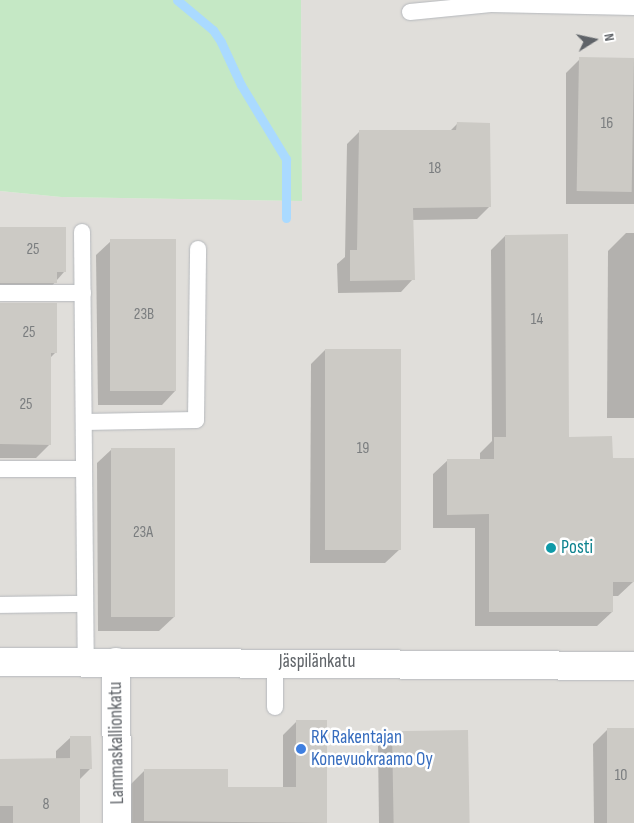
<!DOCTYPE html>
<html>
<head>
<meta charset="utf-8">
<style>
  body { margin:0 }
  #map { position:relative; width:634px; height:823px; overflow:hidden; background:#f1efe8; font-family:"Sofia Sans Condensed",sans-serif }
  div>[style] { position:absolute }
  .industrial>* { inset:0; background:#e0deda }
  .green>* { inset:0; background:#c5e8c5 }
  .shadow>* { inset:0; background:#0003 }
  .stream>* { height:9px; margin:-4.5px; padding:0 4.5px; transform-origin:4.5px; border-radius:4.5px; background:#aadaff }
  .building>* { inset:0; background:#cccac5; transform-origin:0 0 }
  .roads { filter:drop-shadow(0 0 1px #b5b8bc) drop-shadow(0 0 1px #b5b8bc) }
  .service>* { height:16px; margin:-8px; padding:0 8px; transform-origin:8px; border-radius:8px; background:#fff }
  .minor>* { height:28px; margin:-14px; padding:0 14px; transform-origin:14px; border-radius:14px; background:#fff }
  .dots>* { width:14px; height:14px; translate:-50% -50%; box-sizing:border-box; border:2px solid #fff; border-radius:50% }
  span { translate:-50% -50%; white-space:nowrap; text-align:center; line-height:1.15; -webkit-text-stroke:5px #fff; paint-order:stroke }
  .number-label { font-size:16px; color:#7a7d7f }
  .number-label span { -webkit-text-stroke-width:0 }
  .culture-label { font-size:19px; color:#0d838f }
  .left { translate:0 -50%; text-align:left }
  .street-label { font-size:19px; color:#5f6368 }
  .shop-label { font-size:19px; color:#366cbe }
  .north { position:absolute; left:569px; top:15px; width:50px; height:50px; -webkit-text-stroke:4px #fff; paint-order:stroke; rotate:80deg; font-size:14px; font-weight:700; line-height:20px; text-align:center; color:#5f6368 }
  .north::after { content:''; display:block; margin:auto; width:18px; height:22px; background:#5f6368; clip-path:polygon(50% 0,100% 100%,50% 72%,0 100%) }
</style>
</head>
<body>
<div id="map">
  <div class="industrial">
    <div style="clip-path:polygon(301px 0,634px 0,634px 823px,0 823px,0 191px,61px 197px,302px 201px)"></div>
  </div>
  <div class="green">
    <div style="clip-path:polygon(0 0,301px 0,302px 201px,61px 197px,0 191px)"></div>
  </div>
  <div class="shadow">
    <div style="clip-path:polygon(580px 59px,634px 59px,634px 204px,566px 204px,566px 73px)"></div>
    <div style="clip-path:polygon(458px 123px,490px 206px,477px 219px,412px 220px,413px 279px,401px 292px,338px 293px,337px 264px,345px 257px,347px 144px,360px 131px,449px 132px)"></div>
    <div style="clip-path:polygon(0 229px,64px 272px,42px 297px,0 297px)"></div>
    <div style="clip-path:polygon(626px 233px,634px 233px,634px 418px,607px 418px,608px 251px)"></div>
    <div style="clip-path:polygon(505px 236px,568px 438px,611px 459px,634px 460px,633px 582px,618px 596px,611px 596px,612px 612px,597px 626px,475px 626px,475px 528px,433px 528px,433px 474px,448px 460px,480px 460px,480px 453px,492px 441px,491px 250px)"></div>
    <div style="clip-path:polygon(111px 241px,176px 390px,162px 405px,98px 405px,96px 255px)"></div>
    <div style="clip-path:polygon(0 304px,56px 352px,50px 358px,50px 444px,36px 458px,0 458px)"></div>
    <div style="clip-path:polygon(325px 350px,400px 549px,385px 563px,310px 563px,311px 364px)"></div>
    <div style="clip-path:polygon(112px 449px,174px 617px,159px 631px,98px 631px,97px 463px)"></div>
    <div style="clip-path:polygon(297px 721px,325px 823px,131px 823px,131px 784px,145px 770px,227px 788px,283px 788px,283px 735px)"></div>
    <div style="clip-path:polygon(634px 729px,634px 823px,594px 823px,593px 744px,607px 730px)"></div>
    <div style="clip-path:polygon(392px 732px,468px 823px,379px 823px,378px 746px)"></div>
    <div style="clip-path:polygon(70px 738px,90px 769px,79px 780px,79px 823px,0 823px,0 760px,56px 759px,56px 751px)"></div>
  </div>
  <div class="stream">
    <div style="left:177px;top:0;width:47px;rotate:39.8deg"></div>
    <div style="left:213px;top:30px;width:14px;rotate:56deg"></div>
    <div style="left:221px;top:42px;width:47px;rotate:65.1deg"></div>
    <div style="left:241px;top:85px;width:87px;rotate:58.7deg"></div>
    <div style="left:286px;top:159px;width:59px;rotate:90deg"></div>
  </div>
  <div class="building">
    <div style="left:579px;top:57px;width:55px;height:134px;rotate:1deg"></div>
    <div style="clip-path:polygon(457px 122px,490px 123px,491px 207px,413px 208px,415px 280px,350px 281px,350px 250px,357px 250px,359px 130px,456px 130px)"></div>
    <div style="clip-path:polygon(0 227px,66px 227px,66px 272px,57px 272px,57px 283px,0 283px)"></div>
    <div style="clip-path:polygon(568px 234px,569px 437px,612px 436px,613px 458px,634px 458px,634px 582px,613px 582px,613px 612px,489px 612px,489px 514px,447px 515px,447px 459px,494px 459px,494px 437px,506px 437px,505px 235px)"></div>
    <div style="left:110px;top:239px;width:66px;height:152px"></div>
    <div style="clip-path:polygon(0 303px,57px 303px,57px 353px,51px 353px,51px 445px,0 444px)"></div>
    <div style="left:325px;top:349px;width:76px;height:201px"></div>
    <div style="left:111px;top:448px;width:64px;height:169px"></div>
    <div style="clip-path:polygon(296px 720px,327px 720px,327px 823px,144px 821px,144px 769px,228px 769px,228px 787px,296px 787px)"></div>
    <div style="left:607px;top:728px;width:27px;height:95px"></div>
    <div style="left:468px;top:730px;width:93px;height:76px;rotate:89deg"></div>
    <div style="clip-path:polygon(70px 736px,91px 736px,92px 769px,80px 769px,80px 823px,13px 823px,13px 806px,0 806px,0 759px,70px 758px)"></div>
  </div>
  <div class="roads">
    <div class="service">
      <div style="left:410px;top:12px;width:81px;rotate:-5.6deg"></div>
      <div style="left:491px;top:4px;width:143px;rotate:1.2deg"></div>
      <div style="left:82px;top:232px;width:430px;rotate:89.5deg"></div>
      <div style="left:0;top:293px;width:83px"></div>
      <div style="left:84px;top:422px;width:112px;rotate:-1deg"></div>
      <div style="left:196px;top:420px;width:171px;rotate:-89.3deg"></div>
      <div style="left:0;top:469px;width:84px"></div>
      <div style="left:0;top:605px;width:85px;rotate:-0.7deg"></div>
      <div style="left:275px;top:662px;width:45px;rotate:90deg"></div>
    </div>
    <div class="minor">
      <div style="left:0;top:662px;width:634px;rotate:0.36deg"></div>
      <div style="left:116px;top:662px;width:161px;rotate:89.6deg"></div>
    </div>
  </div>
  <div class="dots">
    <div style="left:551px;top:548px;background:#0f9aa8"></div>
    <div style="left:301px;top:749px;background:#3f7fe0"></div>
  </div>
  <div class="number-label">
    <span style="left:607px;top:124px">16</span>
    <span style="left:435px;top:169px">18</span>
    <span style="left:33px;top:250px">25</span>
    <span style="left:144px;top:315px">23B</span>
    <span style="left:537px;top:320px">14</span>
    <span style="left:29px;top:333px">25</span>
    <span style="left:26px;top:405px">25</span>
    <span style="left:363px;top:449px">19</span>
    <span style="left:143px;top:533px">23A</span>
    <span style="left:621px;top:776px">10</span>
    <span style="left:46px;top:805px">8</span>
  </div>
  <div class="culture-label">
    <span class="left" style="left:561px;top:548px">Posti</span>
  </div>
  <div class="street-label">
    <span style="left:317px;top:662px">Jäspilänkatu</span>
    <span style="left:117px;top:743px;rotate:-91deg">Lammaskallionkatu</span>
  </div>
  <div class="shop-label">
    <span class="left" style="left:311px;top:749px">RK Rakentajan<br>Konevuokraamo Oy</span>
  </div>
  <div class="north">N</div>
</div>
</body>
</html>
